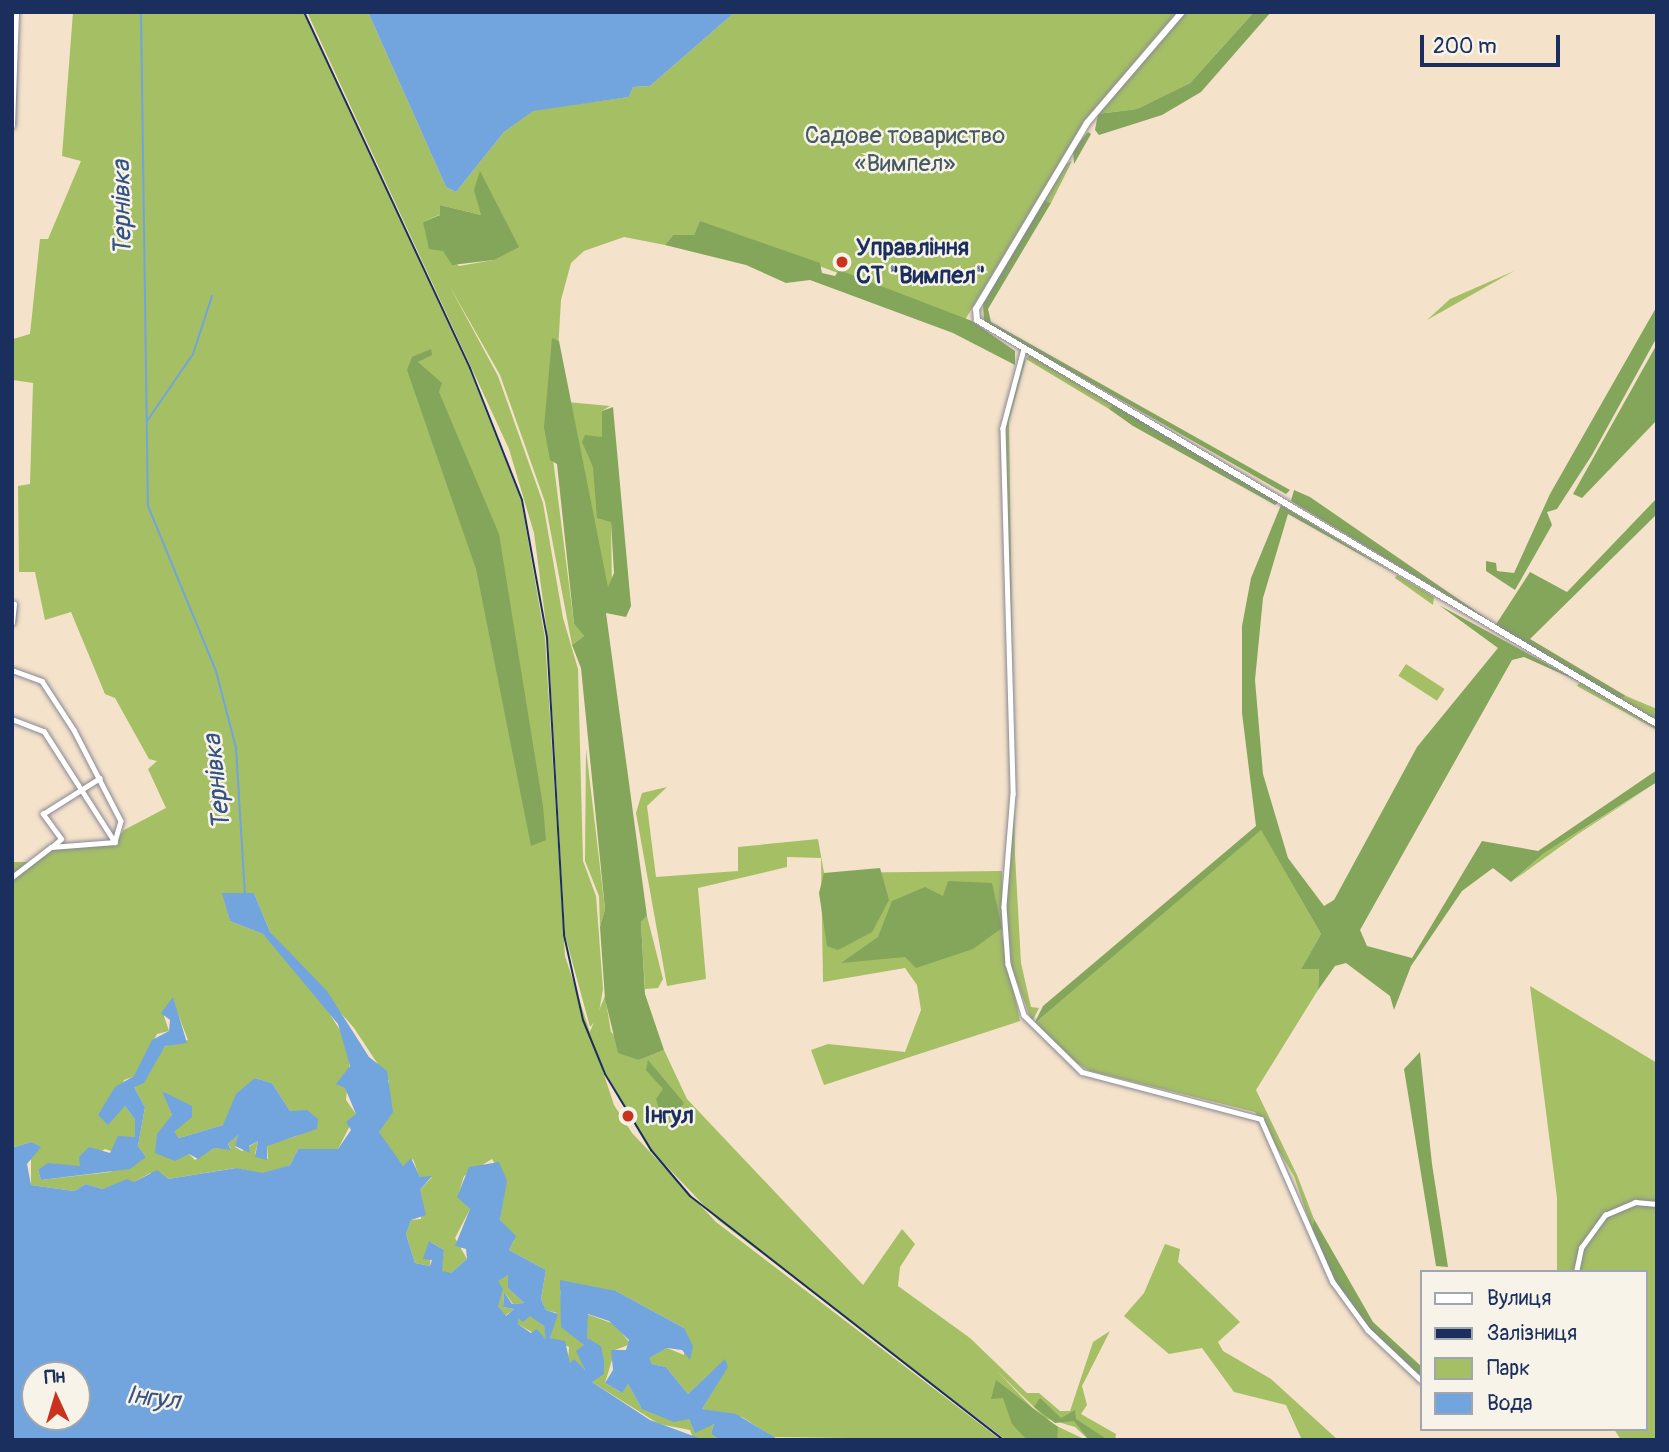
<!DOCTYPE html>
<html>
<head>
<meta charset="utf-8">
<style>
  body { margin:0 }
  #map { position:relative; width:1669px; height:1452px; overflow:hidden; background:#f5e2ca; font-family:Pangolin,sans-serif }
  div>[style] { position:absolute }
  .green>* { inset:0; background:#a5bf65; transform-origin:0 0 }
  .forest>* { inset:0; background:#84a65a }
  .water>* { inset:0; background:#72a4de }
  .stream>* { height:2px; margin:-1px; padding:0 1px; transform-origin:1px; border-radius:1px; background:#72a4de }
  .roads { filter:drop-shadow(0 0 2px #888894) drop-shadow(0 0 2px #888894) }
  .street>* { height:4.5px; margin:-2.25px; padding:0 2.25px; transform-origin:2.25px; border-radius:2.25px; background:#fff }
  .secondary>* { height:6px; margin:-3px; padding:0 3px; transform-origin:3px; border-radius:3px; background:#fff }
  .rail>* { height:2px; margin:-1px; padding:0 1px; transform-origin:1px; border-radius:1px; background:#1b2f5e }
  .dots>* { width:19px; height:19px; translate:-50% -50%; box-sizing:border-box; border:4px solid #f7f3e8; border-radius:50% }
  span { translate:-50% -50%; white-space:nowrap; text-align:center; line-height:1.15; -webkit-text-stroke:5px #f7f3e8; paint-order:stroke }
  .park-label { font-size:24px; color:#445a60 }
  .poi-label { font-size:24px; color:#1b2f5e; font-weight:700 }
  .left { translate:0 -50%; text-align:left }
  .water-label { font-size:26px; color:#355284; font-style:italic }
  .frame { position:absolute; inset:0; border:14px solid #1b2f5e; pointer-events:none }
  .legend { position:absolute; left:1420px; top:1270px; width:228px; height:161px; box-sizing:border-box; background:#f7f3e8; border:2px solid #9fa5b1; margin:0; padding:9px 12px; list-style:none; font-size:21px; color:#1b2f5e }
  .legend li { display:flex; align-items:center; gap:14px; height:35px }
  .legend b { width:35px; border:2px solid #9fa5b1 }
  .north { position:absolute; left:21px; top:1361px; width:70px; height:70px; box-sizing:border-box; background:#f7f3e8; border:2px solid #9fa5b1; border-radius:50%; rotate:356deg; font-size:19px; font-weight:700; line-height:28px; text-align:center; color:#1b2f5e }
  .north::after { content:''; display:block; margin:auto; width:24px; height:32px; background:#c8321e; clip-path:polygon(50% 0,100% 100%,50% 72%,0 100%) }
  .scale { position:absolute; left:1420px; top:35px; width:140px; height:32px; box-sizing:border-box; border:4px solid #1b2f5e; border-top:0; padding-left:9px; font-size:21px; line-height:24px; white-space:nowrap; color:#1b2f5e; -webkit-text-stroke:5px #f7f3e8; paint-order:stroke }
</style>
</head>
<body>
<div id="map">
  <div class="green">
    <div style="clip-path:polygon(evenodd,73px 12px,303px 12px,469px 368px,521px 500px,545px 638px,565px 956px,614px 1105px,632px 1133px,716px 1222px,1001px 1440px,773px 1437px,742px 1417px,702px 1409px,720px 1379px,717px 1367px,688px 1394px,666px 1367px,652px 1364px,648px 1358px,667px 1348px,684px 1355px,684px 1328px,616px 1291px,560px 1290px,564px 1326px,585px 1346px,580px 1354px,585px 1371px,577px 1370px,568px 1360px,569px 1347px,550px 1338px,557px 1313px,546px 1310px,541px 1299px,546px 1270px,509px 1250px,514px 1240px,500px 1220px,506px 1181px,492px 1159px,464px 1176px,458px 1196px,470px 1209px,455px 1238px,467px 1259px,450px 1274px,441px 1271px,444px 1250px,431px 1242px,430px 1266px,415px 1263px,406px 1234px,411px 1220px,421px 1219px,420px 1190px,432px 1177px,420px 1178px,413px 1159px,403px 1166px,389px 1149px,379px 1132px,389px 1081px,354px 1028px,270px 932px,254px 893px,223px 893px,230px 921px,263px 934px,318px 995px,343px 1035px,350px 1059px,346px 1100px,356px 1114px,338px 1149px,298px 1149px,290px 1165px,263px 1174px,235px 1168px,168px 1179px,150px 1173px,134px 1182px,103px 1189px,86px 1184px,74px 1191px,31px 1185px,31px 1142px,12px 1148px,12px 862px,29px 862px,51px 847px,115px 842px,124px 830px,166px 808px,148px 769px,157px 761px,149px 759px,115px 698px,105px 694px,71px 612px,45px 620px,35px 572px,19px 572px,18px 486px,30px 484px,33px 383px,13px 380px,13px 339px,30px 334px,40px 239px,48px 239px,81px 161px,62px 156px,73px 12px,174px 1004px,188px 1040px,165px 1046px,134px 1087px,145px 1107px,138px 1146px,146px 1157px,110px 1172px,41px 1180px,38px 1170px,80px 1166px,105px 1149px,114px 1152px,118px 1139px,135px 1137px,135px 1120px,125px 1106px,113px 1114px,124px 1080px,135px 1076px,157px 1034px,169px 1031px,164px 1016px,174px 1004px,73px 12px,255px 1078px,272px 1083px,290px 1111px,317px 1120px,297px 1136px,267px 1145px,268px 1159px,255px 1154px,258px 1141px,242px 1151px,235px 1147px,238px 1135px,228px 1144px,231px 1149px,214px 1148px,195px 1160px,189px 1154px,171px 1158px,157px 1145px,172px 1115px,163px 1091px,176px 1102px,173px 1132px,179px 1138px,223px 1125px,255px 1078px)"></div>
    <div style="clip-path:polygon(evenodd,307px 12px,368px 12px,446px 187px,456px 192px,504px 132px,533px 110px,629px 97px,633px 87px,650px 86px,735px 12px,1177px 12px,1084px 121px,965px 320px,700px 222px,694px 235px,673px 235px,665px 245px,624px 237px,584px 251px,571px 263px,561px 300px,552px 451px,574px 624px,584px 636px,572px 645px,545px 502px,500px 375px,449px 285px,498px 376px,543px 503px,563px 618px,578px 669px,583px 861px,596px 896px,603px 989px,598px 1018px,590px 1027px,565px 935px,548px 639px,534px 533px,509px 449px,307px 12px,440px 205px,481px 215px,494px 260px,459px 266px,443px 251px,423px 222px,441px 214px,440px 205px)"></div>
    <div style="clip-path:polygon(1186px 12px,1254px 12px,1190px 83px,1137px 109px,1098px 114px)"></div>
    <div style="clip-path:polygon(1072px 161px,1051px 203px,1044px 200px,1066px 164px)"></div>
    <div style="clip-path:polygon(1514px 271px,1427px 320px,1450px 299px)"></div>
    <div style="clip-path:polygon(1030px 355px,1113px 404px,1109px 409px,1026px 359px,1009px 421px,1015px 855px,1021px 963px,1031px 1007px,1039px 1008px,1032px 1022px,1010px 963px,1006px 907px,1012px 836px,1005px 429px,1021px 363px)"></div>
    <div style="clip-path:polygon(567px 402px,610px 406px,602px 411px,602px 438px,592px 462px,611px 521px,612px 587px,603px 586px)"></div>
    <div style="clip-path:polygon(1397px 575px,1434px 597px,1433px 605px,1395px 578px)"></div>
    <div style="left:1406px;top:664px;width:46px;height:14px;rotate:33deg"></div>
    <div style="clip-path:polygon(1580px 682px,1657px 726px,1657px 730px,1577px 686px)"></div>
    <div style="clip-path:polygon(1626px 696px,1657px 709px,1657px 720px,1618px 699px)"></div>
    <div style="clip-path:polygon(586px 749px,605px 909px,600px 927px,599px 896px,585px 861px)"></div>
    <div style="clip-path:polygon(667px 787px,647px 806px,656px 877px,738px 871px,738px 847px,818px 839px,824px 873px,1002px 871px,1002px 935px,1020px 1021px,824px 1085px,811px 1050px,828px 1044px,905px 1052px,921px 1010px,917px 985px,905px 968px,823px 982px,821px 858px,787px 857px,787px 867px,698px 888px,706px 979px,667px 986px,636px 813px,642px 793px)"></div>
    <div style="clip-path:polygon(1647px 789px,1578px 834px,1514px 880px,1543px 854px)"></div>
    <div style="clip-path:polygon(1261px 829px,1321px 934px,1301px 969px,1319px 969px,1318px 990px,1256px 1090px,1297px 1175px,1314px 1219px,1312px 1229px,1294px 1176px,1255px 1112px,1090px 1071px,1065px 1056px,1034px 1024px)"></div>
    <div style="clip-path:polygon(647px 916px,663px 979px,658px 988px,645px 989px,641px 922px)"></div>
    <div style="clip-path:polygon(1530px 986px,1657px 1063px,1657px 1202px,1634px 1201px,1604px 1214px,1585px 1240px,1575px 1272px,1557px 1272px,1557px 1198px)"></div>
    <div style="clip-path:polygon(605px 996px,611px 1032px,639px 1060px,664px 1050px,687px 1099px,863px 1285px,902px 1229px,915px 1244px,900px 1267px,898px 1286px,970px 1338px,1027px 1393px,1039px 1393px,1060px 1411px,1070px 1411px,1093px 1342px,1110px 1331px,1082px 1386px,1087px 1405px,1081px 1414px,1116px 1434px,1115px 1440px,1089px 1440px,1075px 1427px,1045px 1418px,997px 1371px,1044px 1420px,1086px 1440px,1006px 1440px,718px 1220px,651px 1150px,606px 1074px,589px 1034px)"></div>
    <div style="clip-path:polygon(1635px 1203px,1657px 1205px,1657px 1440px,1621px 1440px,1614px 1429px,1646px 1429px,1646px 1272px,1577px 1272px,1582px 1249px,1606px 1216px)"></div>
    <div style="clip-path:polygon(1165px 1244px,1180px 1249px,1178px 1262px,1240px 1322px,1218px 1342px,1223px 1351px,1271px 1379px,1338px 1440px,1302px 1440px,1286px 1405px,1234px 1392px,1202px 1348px,1169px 1354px,1124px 1316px,1144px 1293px)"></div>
    <div style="clip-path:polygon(509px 1275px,508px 1288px,524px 1303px,513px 1304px,504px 1292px,503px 1307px,514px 1309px,505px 1316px,498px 1306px,498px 1278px)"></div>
    <div style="clip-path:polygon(587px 1314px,614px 1324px,631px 1344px,615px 1350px,605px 1383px,620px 1392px,628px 1384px,641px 1407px,689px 1419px,694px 1430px,714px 1424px,711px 1434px,720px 1440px,693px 1438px,690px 1430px,659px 1424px,592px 1382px,602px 1362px,587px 1338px)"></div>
    <div style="clip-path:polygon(530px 1315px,544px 1326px,547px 1341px,518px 1324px,518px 1318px)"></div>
  </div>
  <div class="forest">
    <div style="clip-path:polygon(1254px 12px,1271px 12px,1201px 92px,1162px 115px,1099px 135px,1095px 130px,1098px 114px,1137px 109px,1190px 83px)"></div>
    <div style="clip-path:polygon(1088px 132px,1091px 134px,1074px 164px,1073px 150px)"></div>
    <div style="clip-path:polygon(480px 171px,519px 247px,494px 260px,452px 265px,443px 251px,429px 249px,423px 222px,440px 215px,440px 205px,481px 215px,474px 190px)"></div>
    <div style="clip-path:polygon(1044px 200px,1051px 203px,988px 309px,991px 322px,1290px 490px,1286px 494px,984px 322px,983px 304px)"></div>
    <div style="clip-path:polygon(700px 221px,820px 263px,822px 273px,835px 276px,839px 270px,972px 321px,1015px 351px,1015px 365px,953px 333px,810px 280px,786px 283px,746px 265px,665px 245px,673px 235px,694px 235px)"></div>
    <div style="clip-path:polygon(1657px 306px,1657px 337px,1592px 455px,1557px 509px,1547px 512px,1552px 525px,1515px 590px,1486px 571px,1486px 561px,1496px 563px,1497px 571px,1514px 573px,1550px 494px)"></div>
    <div style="clip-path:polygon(552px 338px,559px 341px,608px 587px,614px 573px,611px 522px,597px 518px,593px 467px,582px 442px,585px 435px,602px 437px,602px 411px,613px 407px,631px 606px,626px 617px,606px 613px,647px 916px,641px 922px,645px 994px,664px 1050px,639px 1060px,618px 1053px,605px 999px,600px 927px,605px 909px,581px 668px,572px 645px,584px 636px,574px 624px,557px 464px,550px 460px,544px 427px)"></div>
    <div style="clip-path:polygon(1657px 344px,1657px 420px,1582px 498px,1573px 494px)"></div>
    <div style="clip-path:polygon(431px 349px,432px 355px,418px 362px,442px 383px,439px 392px,499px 534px,543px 806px,546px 840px,531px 846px,476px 569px,407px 370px,412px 357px)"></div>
    <div style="clip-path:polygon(1113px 404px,1280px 501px,1275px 505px,1133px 426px,1109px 409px)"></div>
    <div style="clip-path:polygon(1294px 490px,1310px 497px,1493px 623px,1291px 501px)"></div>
    <div style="clip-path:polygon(1657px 498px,1657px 514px,1530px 639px,1626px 696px,1618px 699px,1493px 629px,1530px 572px,1567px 592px)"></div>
    <div style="clip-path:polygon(1281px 505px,1397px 575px,1288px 514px,1263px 598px,1255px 680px,1263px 774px,1288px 858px,1324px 906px,1334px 900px,1417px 747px,1498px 648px,1439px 605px,1580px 682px,1524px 657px,1512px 660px,1360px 930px,1367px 946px,1412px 958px,1482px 841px,1538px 851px,1657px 770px,1657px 782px,1543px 854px,1511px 882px,1493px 868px,1462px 891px,1411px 966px,1394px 1010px,1390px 996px,1346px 963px,1335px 966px,1318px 990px,1319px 969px,1301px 969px,1321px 934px,1261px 830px,1034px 1024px,1043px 1006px,1256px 826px,1242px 713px,1242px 626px,1251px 578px)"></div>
    <div style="clip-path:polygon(880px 868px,889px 900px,872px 932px,838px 950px,827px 946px,819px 893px,824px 873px)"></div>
    <div style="clip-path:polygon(948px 881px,992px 883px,1002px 928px,973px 949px,916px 968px,905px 957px,841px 963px,878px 937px,892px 901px,925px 887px,943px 896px)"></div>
    <div style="clip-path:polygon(1420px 1052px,1432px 1164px,1448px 1267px,1436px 1266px,1404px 1069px)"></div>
    <div style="clip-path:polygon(648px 1060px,684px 1103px,678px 1111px,660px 1112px,656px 1099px,663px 1089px,646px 1070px)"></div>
    <div style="clip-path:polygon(1314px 1219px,1373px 1322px,1422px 1367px,1422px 1378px,1369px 1328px,1335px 1281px,1312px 1229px)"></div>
    <div style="clip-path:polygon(996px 1380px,1058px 1427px,1057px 1440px,1027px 1440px,1012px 1424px,1003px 1398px,991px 1399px)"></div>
    <div style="clip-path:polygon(1040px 1398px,1061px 1418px,1075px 1410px,1076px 1419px,1108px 1440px,1089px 1440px,1074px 1421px,1055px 1423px,1034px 1407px)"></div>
  </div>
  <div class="water">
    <div style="clip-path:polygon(368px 12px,735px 12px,650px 86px,633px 87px,629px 97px,533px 111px,504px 132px,456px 192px,446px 187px)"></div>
    <div style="clip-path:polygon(evenodd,222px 893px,254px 893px,270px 932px,327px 991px,369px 1057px,387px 1071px,393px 1112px,379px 1132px,403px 1166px,411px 1158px,420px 1177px,432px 1176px,420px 1190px,426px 1215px,411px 1220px,406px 1234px,415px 1263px,430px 1266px,432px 1260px,423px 1259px,429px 1241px,444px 1250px,442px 1271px,451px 1273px,467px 1259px,466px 1249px,455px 1246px,470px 1209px,457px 1197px,469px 1167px,499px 1162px,507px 1181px,500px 1220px,516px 1236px,509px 1250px,546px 1270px,541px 1299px,546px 1310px,558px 1314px,550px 1338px,565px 1341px,570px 1363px,574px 1359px,585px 1370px,576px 1351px,584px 1345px,561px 1327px,560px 1280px,616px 1291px,684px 1328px,693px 1346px,690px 1360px,682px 1350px,667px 1348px,649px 1358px,652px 1364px,666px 1367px,688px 1394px,725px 1359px,728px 1367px,702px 1409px,736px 1414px,779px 1440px,720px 1440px,711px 1434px,714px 1424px,695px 1433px,689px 1419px,674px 1422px,642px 1409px,628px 1384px,622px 1393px,605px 1383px,613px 1370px,611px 1350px,626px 1350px,629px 1340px,609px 1321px,588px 1314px,587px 1338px,601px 1346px,604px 1360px,604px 1374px,592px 1382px,650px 1420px,704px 1440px,12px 1440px,12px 1148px,31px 1142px,41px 1147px,27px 1164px,31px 1185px,74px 1191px,86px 1184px,103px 1189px,127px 1179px,134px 1182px,157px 1170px,168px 1179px,236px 1168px,263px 1173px,290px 1165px,298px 1149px,338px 1149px,351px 1130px,346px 1122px,356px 1114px,345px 1088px,336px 1084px,350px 1066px,338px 1024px,263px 934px,230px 921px,222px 893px,508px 1275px,508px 1288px,524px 1303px,512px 1304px,504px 1292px,503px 1307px,514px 1309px,506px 1316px,498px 1306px,503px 1289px,498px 1281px,508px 1275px,222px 893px,530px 1316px,544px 1326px,546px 1340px,537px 1329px,531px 1333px,518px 1324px,518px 1318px,523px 1322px,530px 1316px,222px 893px,35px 1375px,77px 1375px,77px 1417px,35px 1417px,35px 1375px)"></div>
    <div style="clip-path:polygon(173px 997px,187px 1043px,165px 1046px,144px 1083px,134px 1087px,145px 1107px,138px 1146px,146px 1157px,130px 1169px,41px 1180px,38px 1170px,48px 1163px,80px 1166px,79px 1157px,89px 1147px,110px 1153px,118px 1136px,135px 1137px,135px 1120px,125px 1106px,108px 1125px,98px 1115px,115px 1087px,134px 1076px,152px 1040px,169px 1031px,170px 1020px,161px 1013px)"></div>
    <div style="clip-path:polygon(255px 1078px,272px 1083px,290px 1111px,307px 1110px,318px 1119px,317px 1129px,267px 1146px,267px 1160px,255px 1157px,258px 1141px,249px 1146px,250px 1153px,235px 1146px,238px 1135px,228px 1144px,231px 1150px,214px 1148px,198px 1159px,189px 1154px,175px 1161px,155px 1153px,157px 1134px,172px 1115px,162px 1091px,192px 1106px,192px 1117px,174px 1132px,179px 1138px,223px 1125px,236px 1094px)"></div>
  </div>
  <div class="stream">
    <div style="left:141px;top:12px;width:494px;rotate:89.2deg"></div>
    <div style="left:148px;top:506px;width:178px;rotate:67.6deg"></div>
    <div style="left:216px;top:671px;width:80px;rotate:75.4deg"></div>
    <div style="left:236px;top:748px;width:146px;rotate:86.5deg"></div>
    <div style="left:147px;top:421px;width:81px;rotate:-55.5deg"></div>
    <div style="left:193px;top:354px;width:61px;rotate:-71.9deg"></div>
  </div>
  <div class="roads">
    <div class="street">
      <div style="left:12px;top:126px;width:114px;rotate:-88deg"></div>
      <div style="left:1024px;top:349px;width:82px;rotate:104.9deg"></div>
      <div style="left:1003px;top:428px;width:366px;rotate:88.4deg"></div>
      <div style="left:1013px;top:794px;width:113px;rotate:94.6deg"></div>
      <div style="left:1004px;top:907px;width:57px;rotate:86deg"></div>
      <div style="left:1008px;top:964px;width:53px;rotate:72.6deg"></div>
      <div style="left:1024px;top:1015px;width:81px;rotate:44.5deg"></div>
      <div style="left:1082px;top:1072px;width:185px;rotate:14.7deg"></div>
      <div style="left:1261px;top:1119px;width:178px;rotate:66.2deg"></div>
      <div style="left:1333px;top:1282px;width:59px;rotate:53.9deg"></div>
      <div style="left:1368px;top:1330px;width:74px;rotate:43.4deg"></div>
      <div style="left:12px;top:623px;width:19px;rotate:-84deg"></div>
      <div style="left:12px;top:670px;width:32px;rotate:20deg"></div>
      <div style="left:42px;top:681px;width:59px;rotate:56.9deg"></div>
      <div style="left:74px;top:730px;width:102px;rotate:62.7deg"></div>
      <div style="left:121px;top:821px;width:22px;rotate:106deg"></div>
      <div style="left:12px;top:719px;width:34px;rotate:21deg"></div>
      <div style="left:44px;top:731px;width:132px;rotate:57.4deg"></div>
      <div style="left:52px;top:847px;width:12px;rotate:-42deg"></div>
      <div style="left:61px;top:839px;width:31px;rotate:-126deg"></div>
      <div style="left:43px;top:814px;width:67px;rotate:-32.3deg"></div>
      <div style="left:12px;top:877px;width:49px;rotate:-37.6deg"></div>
      <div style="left:51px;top:847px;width:64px;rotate:-4.5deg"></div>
      <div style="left:1576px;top:1272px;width:25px;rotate:-78deg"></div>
      <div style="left:1581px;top:1248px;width:41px;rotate:-54deg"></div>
      <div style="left:1605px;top:1215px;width:33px;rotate:-23deg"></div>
      <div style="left:1635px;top:1202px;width:22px;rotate:5deg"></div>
    </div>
    <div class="secondary">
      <div style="left:1182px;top:12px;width:146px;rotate:130.6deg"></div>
      <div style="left:1087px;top:123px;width:217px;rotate:120.8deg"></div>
      <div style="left:976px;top:309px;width:11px;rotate:85deg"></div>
      <div style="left:977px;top:320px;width:791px;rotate:30.72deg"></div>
    </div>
  </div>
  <div class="rail">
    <div style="left:304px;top:12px;width:393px;rotate:65deg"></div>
    <div style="left:470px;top:368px;width:142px;rotate:68.5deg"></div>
    <div style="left:522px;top:500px;width:140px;rotate:79.7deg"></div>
    <div style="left:547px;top:638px;width:297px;rotate:86.7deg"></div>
    <div style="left:564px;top:935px;width:87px;rotate:77.4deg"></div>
    <div style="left:583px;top:1020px;width:58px;rotate:67.8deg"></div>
    <div style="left:605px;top:1074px;width:89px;rotate:58.8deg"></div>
    <div style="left:651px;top:1150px;width:60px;rotate:49.7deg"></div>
    <div style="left:690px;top:1196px;width:397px;rotate:37.9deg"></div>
  </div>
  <div class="dots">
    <div style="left:842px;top:262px;background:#c8321e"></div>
    <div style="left:628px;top:1116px;background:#c8321e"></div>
  </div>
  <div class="park-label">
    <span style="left:905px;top:150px">Садове товариство<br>«Вимпел»</span>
  </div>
  <div class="poi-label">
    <span class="left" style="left:856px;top:262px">Управління<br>СТ "Вимпел"</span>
    <span class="left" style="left:644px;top:1116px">Інгул</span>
  </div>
  <div class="water-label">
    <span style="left:123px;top:208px;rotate:-91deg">Тернівка</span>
    <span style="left:218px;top:782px;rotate:-96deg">Тернівка</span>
    <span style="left:153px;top:1399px;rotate:7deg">Інгул</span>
  </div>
  <div class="frame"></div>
  <ul class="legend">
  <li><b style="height:9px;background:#fff"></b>Вулиця</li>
  <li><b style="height:9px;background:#1b2f5e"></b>Залізниця</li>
  <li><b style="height:19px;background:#a5bf65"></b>Парк</li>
  <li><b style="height:19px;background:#72a4de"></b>Вода</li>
  </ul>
  <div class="north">Пн</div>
  <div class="scale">200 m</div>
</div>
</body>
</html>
